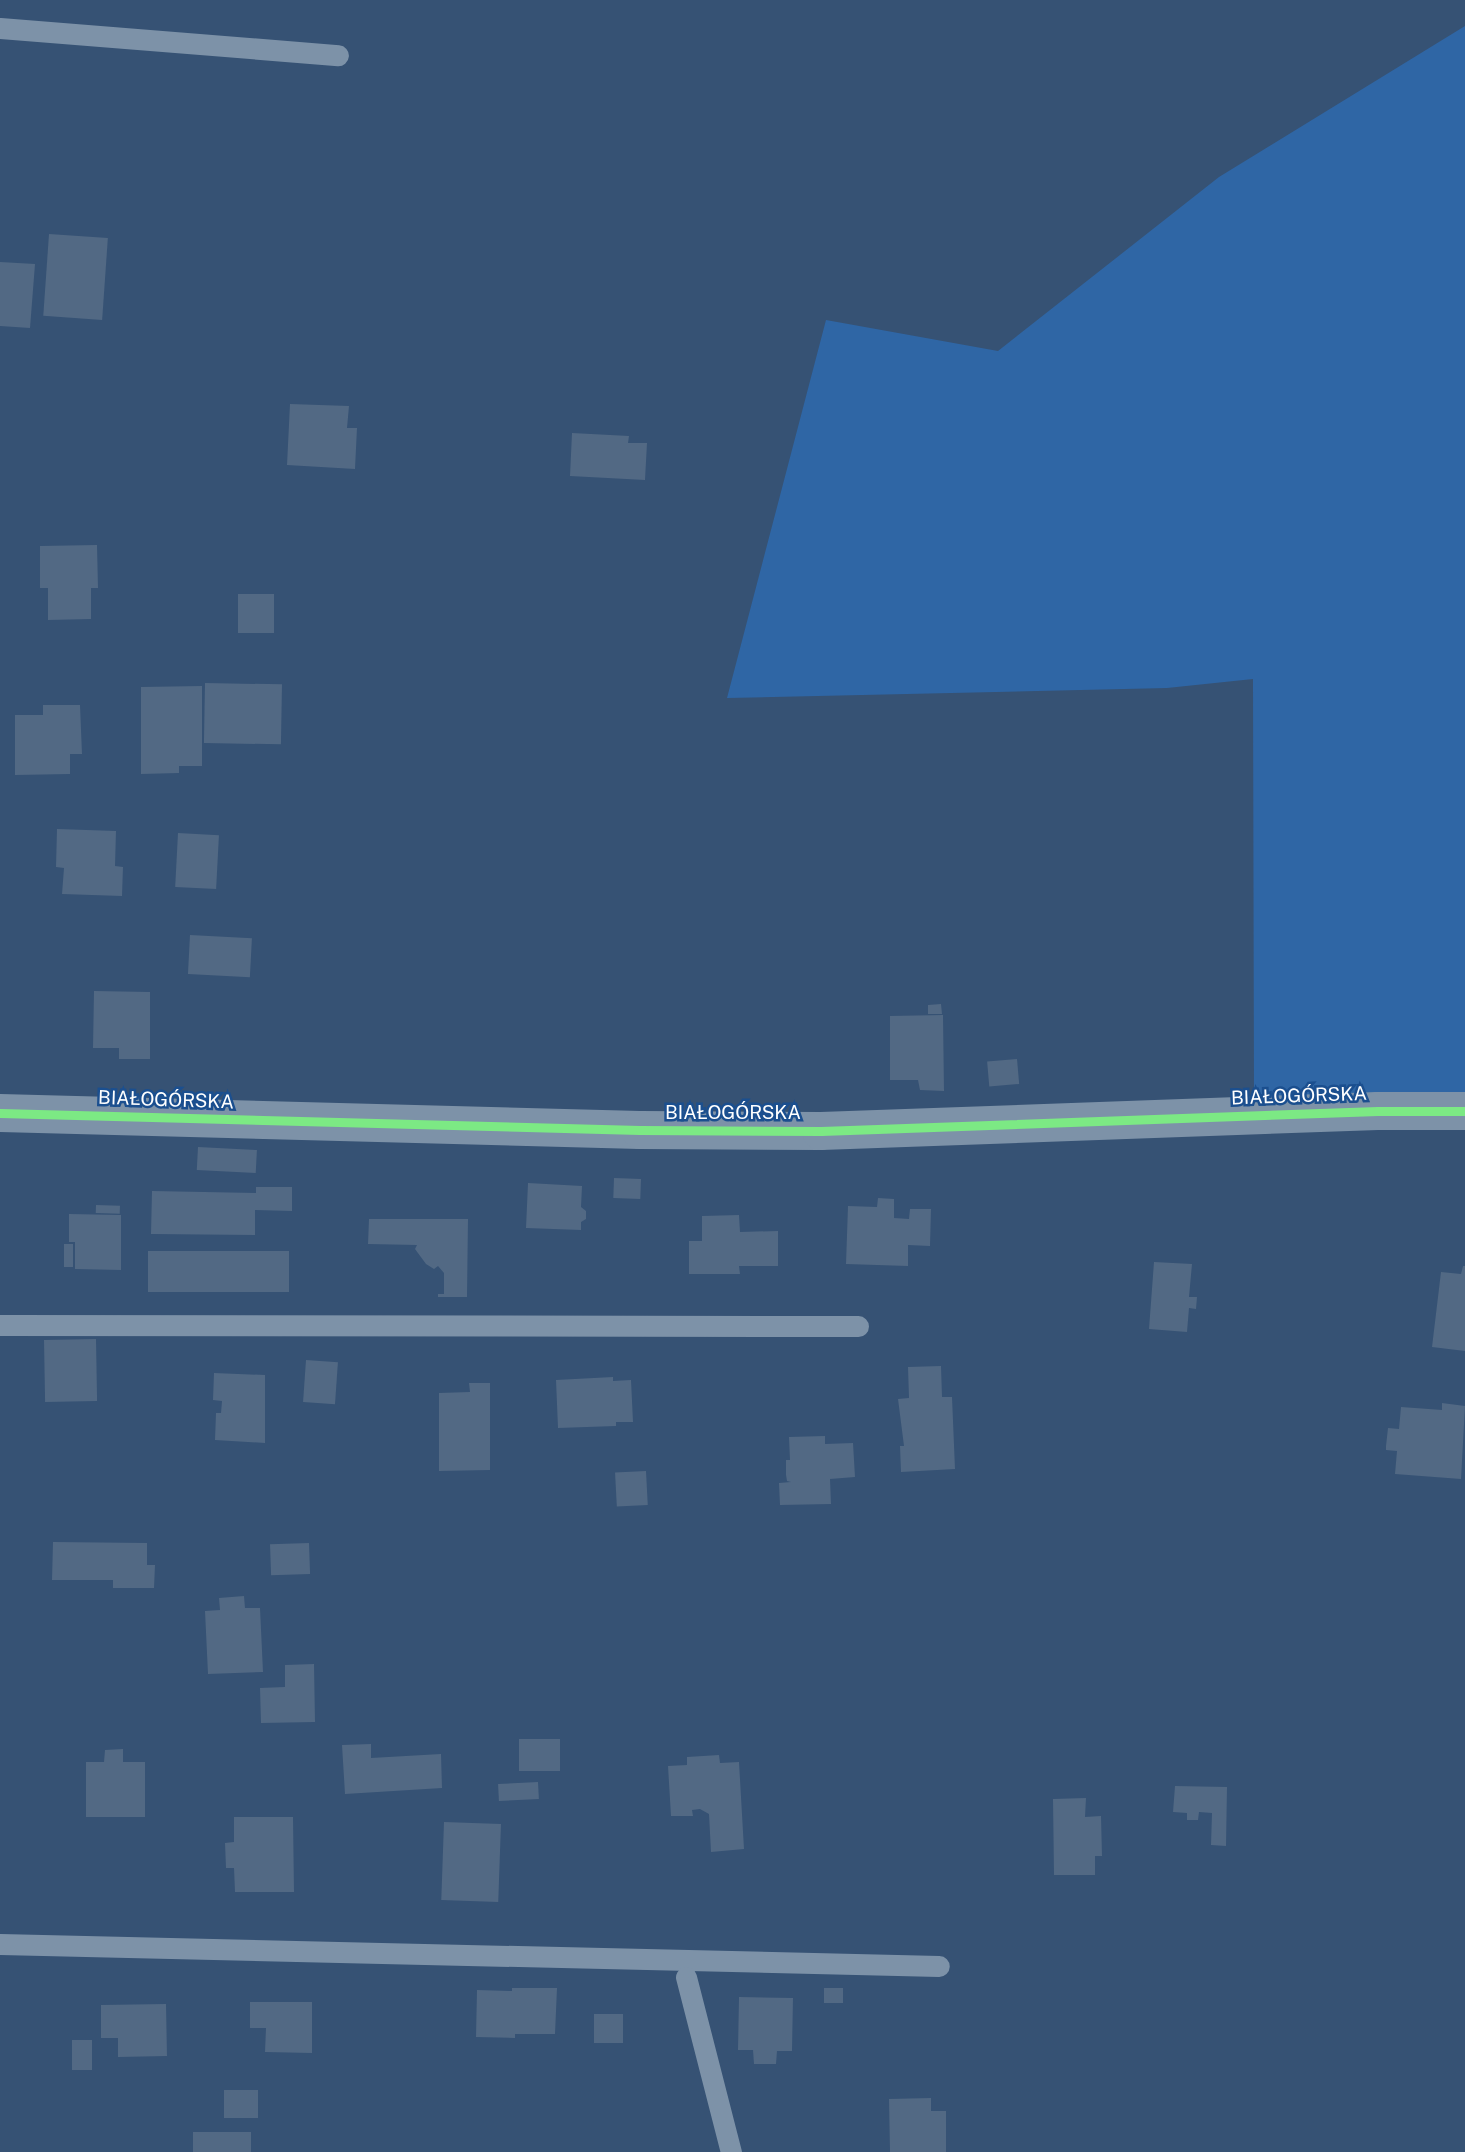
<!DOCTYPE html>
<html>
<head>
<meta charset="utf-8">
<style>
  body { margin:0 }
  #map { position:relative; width:1465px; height:2152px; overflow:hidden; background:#365274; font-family:"Public Sans",sans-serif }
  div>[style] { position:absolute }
  .green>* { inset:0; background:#2f66a5 }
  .building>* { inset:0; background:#526984; transform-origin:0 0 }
  .lane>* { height:21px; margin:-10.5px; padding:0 10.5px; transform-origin:10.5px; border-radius:10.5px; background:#7d92a8 }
  .street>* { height:38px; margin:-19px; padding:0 19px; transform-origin:19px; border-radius:19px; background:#7d92a8 }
  .cycleway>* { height:9px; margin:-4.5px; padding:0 4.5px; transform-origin:4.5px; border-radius:4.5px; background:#7ce984 }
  span { translate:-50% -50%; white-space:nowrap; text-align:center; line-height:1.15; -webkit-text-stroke:5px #1b4f8f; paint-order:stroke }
  .street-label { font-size:19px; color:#fff }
</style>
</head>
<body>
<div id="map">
  <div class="green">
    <div style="clip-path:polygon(1465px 26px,1465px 1096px,1254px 1102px,1253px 679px,1167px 688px,727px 698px,826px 320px,998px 351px,1219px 177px)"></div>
  </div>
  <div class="building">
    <div style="left:49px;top:234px;width:59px;height:82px;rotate:4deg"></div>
    <div style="clip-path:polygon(0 262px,35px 264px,30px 328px,0 326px)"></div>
    <div style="clip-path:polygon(290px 404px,349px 406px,347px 428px,357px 428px,355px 469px,287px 465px)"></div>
    <div style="clip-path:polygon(572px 433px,629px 436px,628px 443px,647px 443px,645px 480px,570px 476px)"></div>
    <div style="clip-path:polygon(97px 545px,98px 588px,91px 588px,91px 619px,48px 620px,48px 588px,40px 588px,40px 546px)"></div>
    <div style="left:274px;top:594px;width:39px;height:36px;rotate:90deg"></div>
    <div style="left:205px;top:683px;width:77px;height:60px;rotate:1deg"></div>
    <div style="clip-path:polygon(202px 686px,202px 766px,179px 766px,179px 773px,141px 774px,141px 687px)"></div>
    <div style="clip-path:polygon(43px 705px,80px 705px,82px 754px,70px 754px,70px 774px,15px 775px,15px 715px,43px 715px)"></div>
    <div style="clip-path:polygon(57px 829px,116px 831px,115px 866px,123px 867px,122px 896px,62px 894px,64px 868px,56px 867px)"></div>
    <div style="left:178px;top:833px;width:41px;height:54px;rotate:3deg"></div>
    <div style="left:190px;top:935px;width:62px;height:39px;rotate:3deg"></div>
    <div style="clip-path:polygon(94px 991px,150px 992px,150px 1059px,119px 1059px,119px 1048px,93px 1048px)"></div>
    <div style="clip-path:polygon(941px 1004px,942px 1014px,928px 1014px,928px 1005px)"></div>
    <div style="clip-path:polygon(943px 1015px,944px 1091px,920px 1090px,918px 1080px,890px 1080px,890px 1016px)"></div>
    <div style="left:1017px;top:1059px;width:25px;height:30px;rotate:85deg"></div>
    <div style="left:198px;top:1147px;width:59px;height:23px;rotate:3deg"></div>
    <div style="left:614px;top:1178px;width:27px;height:20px;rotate:2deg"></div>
    <div style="clip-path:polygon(528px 1183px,582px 1186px,581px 1207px,586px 1211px,586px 1219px,581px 1222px,581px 1230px,526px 1228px)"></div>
    <div style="clip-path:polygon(256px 1187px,292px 1187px,292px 1211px,255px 1210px,255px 1235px,151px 1234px,152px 1191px,256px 1193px)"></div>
    <div style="clip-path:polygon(878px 1198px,894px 1199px,894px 1218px,909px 1219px,910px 1209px,931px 1209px,930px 1246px,908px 1245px,908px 1266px,846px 1264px,848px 1206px,877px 1207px)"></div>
    <div style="left:96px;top:1205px;width:24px;height:8px;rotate:2deg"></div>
    <div style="clip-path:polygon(69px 1214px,121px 1215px,121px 1270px,75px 1269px,75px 1242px,69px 1242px)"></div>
    <div style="clip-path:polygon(739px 1215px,740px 1232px,778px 1231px,778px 1266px,739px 1266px,740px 1274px,689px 1274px,689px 1241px,702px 1241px,702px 1216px)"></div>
    <div style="clip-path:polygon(369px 1219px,468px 1219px,467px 1297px,438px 1297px,438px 1294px,444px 1294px,444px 1273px,438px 1266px,434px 1269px,426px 1264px,415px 1249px,417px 1245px,368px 1244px)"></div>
    <div style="left:64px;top:1244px;width:9px;height:23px"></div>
    <div style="left:148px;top:1251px;width:141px;height:41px"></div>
    <div style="clip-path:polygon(1154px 1262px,1192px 1264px,1189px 1297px,1197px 1297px,1196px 1309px,1189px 1308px,1187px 1332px,1149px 1329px)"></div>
    <div style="clip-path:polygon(1463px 1266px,1465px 1266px,1465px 1351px,1432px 1347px,1441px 1272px,1461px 1274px)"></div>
    <div style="left:96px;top:1339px;width:62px;height:52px;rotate:89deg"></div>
    <div style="left:306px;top:1360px;width:32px;height:42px;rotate:4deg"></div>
    <div style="clip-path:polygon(941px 1366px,942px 1397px,952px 1397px,955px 1469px,901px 1472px,900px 1446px,904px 1446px,898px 1399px,909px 1398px,908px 1367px)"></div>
    <div style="clip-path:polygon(214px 1373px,265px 1375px,265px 1443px,215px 1440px,216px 1413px,221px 1413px,222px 1401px,213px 1400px)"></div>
    <div style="clip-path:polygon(613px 1377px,613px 1381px,631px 1380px,633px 1422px,616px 1422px,616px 1426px,558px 1428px,556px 1380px)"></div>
    <div style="clip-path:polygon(469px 1383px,490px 1383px,490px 1470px,439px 1471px,439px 1393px,470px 1392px)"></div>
    <div style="clip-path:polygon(1442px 1403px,1465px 1406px,1461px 1479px,1395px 1474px,1397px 1451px,1386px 1450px,1386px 1446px,1388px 1428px,1399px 1429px,1401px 1407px,1442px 1410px)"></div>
    <div style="clip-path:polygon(825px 1436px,825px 1444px,853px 1443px,855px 1477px,830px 1479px,831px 1504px,780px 1505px,779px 1483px,791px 1482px,787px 1481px,786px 1475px,786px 1460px,790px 1460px,789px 1437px)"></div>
    <div style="left:646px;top:1471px;width:34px;height:31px;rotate:87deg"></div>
    <div style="clip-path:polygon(53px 1542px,147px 1543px,147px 1565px,155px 1565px,154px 1588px,113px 1588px,113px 1580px,52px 1580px)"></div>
    <div style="left:309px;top:1543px;width:31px;height:39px;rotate:88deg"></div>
    <div style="clip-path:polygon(244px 1596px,245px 1608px,260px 1608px,263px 1672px,208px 1674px,205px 1611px,220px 1610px,219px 1598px)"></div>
    <div style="clip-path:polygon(314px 1664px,315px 1722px,261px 1723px,260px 1688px,285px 1687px,285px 1665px)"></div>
    <div style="left:519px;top:1739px;width:41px;height:32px"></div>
    <div style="clip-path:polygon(371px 1744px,371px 1758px,441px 1754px,442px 1788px,345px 1794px,342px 1745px)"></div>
    <div style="clip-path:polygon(123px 1749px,123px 1762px,145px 1762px,145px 1817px,86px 1817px,86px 1762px,104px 1762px,105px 1750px)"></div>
    <div style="clip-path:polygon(719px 1755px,720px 1763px,739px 1762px,744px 1849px,711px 1852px,709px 1814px,700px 1809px,692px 1810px,693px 1816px,671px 1816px,668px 1766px,687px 1765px,687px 1757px)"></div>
    <div style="left:538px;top:1782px;width:17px;height:40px;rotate:87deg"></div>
    <div style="clip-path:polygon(1175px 1786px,1227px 1787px,1226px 1846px,1211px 1845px,1212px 1813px,1199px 1812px,1198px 1820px,1187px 1820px,1187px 1813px,1173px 1812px)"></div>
    <div style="clip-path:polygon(1086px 1798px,1085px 1817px,1101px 1816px,1102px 1856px,1095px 1856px,1095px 1875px,1054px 1875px,1053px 1799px)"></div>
    <div style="clip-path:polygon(234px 1817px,293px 1817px,294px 1892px,235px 1892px,234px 1868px,226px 1868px,225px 1843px,234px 1842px)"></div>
    <div style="left:444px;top:1822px;width:57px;height:78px;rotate:2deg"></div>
    <div style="clip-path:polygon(512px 1988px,557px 1988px,555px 2034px,515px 2034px,515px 2038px,476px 2037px,477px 1990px,512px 1991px)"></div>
    <div style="left:824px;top:1988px;width:19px;height:15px"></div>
    <div style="clip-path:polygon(739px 1997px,793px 1998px,792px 2051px,777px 2051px,776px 2064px,754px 2064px,753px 2050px,738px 2050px)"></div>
    <div style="clip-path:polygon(250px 2002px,312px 2002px,312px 2053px,265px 2052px,266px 2028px,250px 2028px)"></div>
    <div style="clip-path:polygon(166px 2004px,167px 2056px,118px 2057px,118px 2038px,101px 2038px,101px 2005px)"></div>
    <div style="left:594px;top:2014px;width:29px;height:29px"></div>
    <div style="left:72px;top:2040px;width:20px;height:30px"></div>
    <div style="left:224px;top:2090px;width:34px;height:28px"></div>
    <div style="clip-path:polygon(931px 2098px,931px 2111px,946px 2111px,946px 2152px,890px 2152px,889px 2099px)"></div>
    <div style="left:193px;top:2132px;width:58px;height:20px"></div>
  </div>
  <div class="lane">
    <div style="left:0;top:28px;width:339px;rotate:4.6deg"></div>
    <div style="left:0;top:1325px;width:858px;rotate:0.07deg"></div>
    <div style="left:0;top:1944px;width:939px;rotate:1.34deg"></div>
    <div style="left:686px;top:1977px;width:181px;rotate:75.6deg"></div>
  </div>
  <div class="street">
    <div style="left:0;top:1113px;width:640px;rotate:1.52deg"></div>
    <div style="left:640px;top:1130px;width:181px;rotate:0.3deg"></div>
    <div style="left:821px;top:1131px;width:557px;rotate:-2.06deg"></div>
    <div style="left:1378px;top:1111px;width:87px"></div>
  </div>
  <div class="cycleway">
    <div style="left:0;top:1113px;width:640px;rotate:1.52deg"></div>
    <div style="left:640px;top:1130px;width:181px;rotate:0.3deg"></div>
    <div style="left:821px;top:1131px;width:557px;rotate:-2.06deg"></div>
    <div style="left:1378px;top:1111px;width:87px"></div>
  </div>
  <div class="street-label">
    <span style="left:1299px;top:1096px;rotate:-2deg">BIAŁOGÓRSKA</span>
    <span style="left:166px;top:1100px;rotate:2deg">BIAŁOGÓRSKA</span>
    <span style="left:733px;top:1113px">BIAŁOGÓRSKA</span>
  </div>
</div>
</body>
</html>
